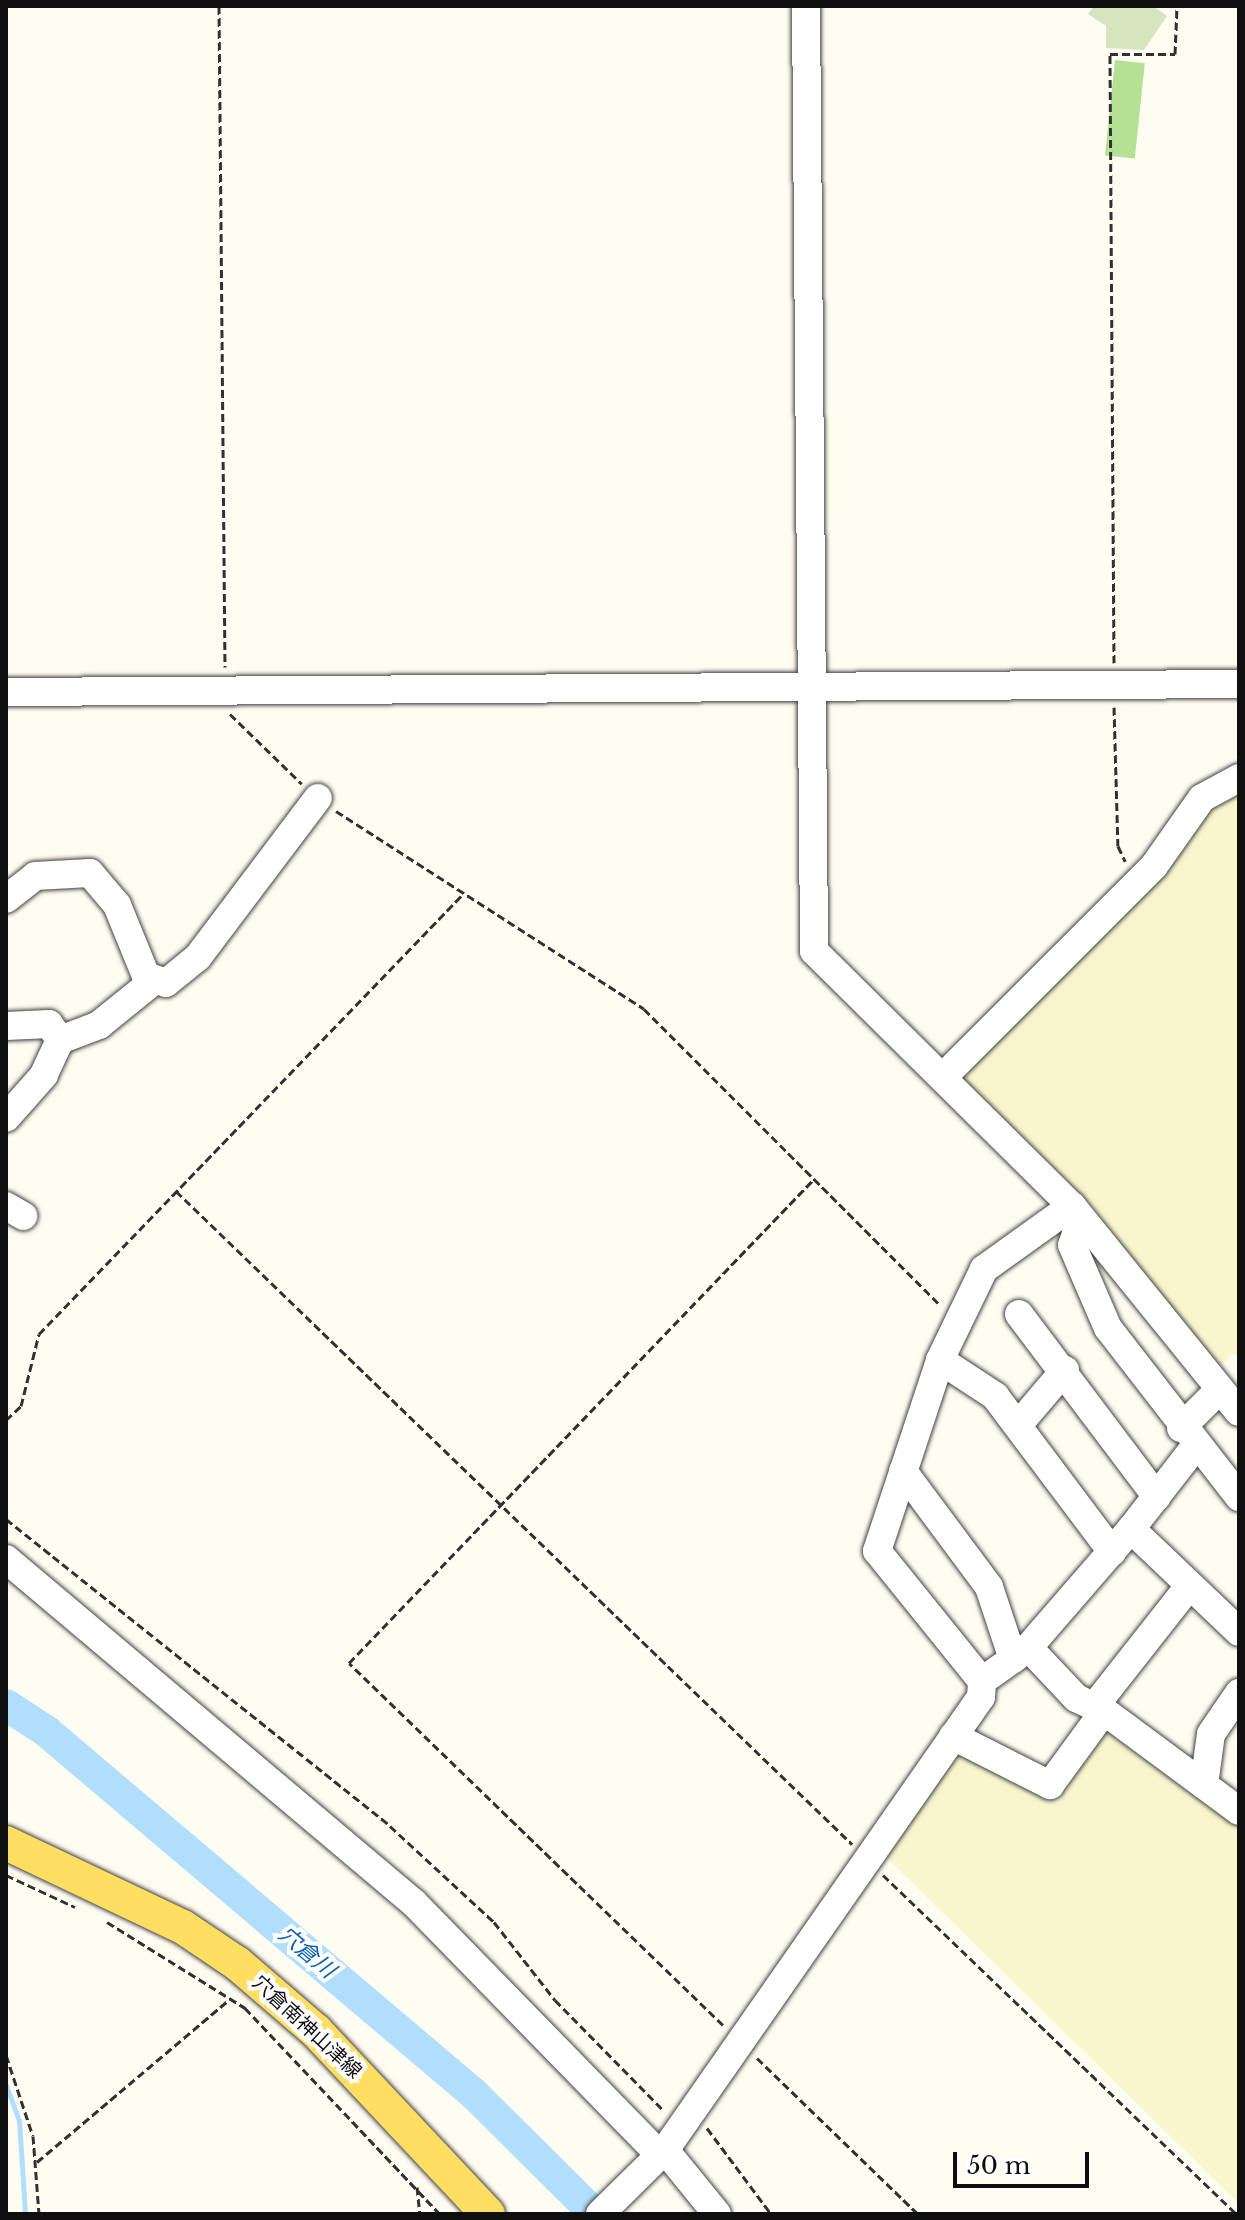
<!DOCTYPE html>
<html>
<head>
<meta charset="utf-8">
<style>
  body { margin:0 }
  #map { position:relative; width:1245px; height:2220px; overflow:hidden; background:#fffdf2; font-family:"Libre Baskerville","Noto Sans JP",serif }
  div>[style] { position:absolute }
  .farmland>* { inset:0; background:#f9f6ce }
  .forest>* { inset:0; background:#b4e194; transform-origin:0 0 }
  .cemetery>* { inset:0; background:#d7e5bf }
  .stream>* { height:5px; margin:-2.5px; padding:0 2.5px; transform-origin:2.5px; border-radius:2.5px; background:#b0defc }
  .river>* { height:32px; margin:-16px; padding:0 16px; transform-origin:16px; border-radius:16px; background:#b0defc }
  .path>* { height:3px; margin-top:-1.5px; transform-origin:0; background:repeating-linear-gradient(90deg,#313131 0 8px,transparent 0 12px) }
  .roads { filter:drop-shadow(0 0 2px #424242) drop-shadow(0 0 2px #424242) }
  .minor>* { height:28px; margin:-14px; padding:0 14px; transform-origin:14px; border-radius:14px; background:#fff }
  .major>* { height:34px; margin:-17px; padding:0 17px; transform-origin:17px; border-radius:17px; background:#ffde62 }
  span { translate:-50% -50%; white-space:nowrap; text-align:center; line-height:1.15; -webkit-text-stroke:8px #fff; paint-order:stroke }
  .street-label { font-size:20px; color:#0f0f0f }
  .water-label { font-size:22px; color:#0a62af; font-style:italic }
  .frame { position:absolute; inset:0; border:8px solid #0f0f0f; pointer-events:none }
  .scale { position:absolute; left:953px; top:2152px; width:136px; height:36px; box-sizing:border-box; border:4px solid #0f0f0f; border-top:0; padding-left:10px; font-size:24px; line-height:28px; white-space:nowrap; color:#0f0f0f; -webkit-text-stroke:6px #fff; paint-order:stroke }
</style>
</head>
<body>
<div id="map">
  <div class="farmland">
    <div style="clip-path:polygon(1239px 788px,1239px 1359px,1234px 1354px,1217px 1369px,1092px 1205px,954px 1076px,1191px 822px)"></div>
    <div style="clip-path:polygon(1107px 1726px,1239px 1827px,1239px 2204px,885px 1856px,954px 1753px,1058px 1802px)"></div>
  </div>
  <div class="forest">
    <div style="left:1115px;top:60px;width:30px;height:96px;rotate:6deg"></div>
  </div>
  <div class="cemetery">
    <div style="clip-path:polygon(1094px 6px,1153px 6px,1167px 16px,1144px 50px,1106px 48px,1106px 26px,1088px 14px)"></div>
  </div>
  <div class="stream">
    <div style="left:6px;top:2085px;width:37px;rotate:70deg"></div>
    <div style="left:19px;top:2120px;width:94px;rotate:86.3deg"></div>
  </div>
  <div class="river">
    <div style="left:6px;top:1705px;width:48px;rotate:33deg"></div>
    <div style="left:46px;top:1731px;width:561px;rotate:40.3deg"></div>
    <div style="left:474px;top:2094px;width:170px;rotate:44.8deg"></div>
  </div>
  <div class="path">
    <div style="left:219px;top:6px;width:661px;rotate:89.48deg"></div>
    <div style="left:1114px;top:663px;width:609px;rotate:-90.38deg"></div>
    <div style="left:1110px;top:54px;width:65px"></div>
    <div style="left:1175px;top:54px;width:48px;rotate:-87.6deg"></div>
    <div style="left:1114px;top:707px;width:139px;rotate:88.4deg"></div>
    <div style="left:1118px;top:846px;width:17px;rotate:65deg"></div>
    <div style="left:230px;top:714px;width:100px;rotate:44.2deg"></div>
    <div style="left:336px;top:811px;width:366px;rotate:32.7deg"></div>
    <div style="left:644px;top:1009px;width:419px;rotate:45deg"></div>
    <div style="left:176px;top:1191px;width:940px;rotate:44.01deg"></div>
    <div style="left:6px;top:1420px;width:21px;rotate:-43deg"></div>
    <div style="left:21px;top:1406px;width:74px;rotate:-76deg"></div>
    <div style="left:39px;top:1334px;width:610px;rotate:-46.06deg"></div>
    <div style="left:6px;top:1519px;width:492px;rotate:38.6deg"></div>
    <div style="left:390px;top:1826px;width:142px;rotate:42.7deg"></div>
    <div style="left:494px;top:1922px;width:99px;rotate:52deg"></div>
    <div style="left:555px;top:2000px;width:156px;rotate:45.5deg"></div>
    <div style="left:6px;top:1875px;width:76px;rotate:24.9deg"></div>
    <div style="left:883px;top:1875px;width:489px;rotate:43.8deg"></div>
    <div style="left:107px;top:1922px;width:163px;rotate:31.9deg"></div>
    <div style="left:245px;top:2008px;width:284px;rotate:46.6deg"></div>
    <div style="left:723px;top:2025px;width:520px;rotate:-135.93deg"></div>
    <div style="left:349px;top:1663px;width:671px;rotate:-46.15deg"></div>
    <div style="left:6px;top:2055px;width:85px;rotate:71.6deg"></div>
    <div style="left:33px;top:2136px;width:78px;rotate:85.6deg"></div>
    <div style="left:757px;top:2058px;width:224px;rotate:44.1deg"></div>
    <div style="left:707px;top:2128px;width:107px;rotate:53.3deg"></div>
    <div style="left:37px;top:2162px;width:251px;rotate:-40.2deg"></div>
    <div style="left:417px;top:2187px;width:27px;rotate:84deg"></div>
  </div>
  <div class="roads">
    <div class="minor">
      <div style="left:806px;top:6px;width:945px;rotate:89.51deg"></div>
      <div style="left:814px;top:951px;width:363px;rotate:44.7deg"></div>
      <div style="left:1072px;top:1206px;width:265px;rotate:51deg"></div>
      <div style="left:6px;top:692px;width:1233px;rotate:-0.37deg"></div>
      <div style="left:6px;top:899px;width:37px;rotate:-38deg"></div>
      <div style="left:35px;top:876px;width:55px;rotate:-3.1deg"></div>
      <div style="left:90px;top:873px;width:42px;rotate:49.8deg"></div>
      <div style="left:117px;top:905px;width:77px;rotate:67.8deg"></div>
      <div style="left:146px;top:976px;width:21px;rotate:19deg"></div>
      <div style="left:166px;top:983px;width:41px;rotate:-39.1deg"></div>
      <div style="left:198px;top:957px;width:199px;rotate:-53deg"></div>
      <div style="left:6px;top:1026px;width:43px;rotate:-2.7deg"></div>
      <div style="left:49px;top:1024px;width:19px;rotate:55deg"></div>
      <div style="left:60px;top:1040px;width:38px;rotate:115deg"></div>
      <div style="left:44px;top:1075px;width:57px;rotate:131.5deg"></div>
      <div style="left:60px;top:1040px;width:42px;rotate:-21deg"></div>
      <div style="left:99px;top:1025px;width:67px;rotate:-38.9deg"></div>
      <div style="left:943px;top:1077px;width:298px;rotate:-45deg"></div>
      <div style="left:1154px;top:866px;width:83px;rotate:-54.8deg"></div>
      <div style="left:1202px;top:798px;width:42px;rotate:-28.4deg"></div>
      <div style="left:6px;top:1206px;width:20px;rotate:30deg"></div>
      <div style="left:1081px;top:1218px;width:28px;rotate:108deg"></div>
      <div style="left:1072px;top:1245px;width:90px;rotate:66.6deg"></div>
      <div style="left:1108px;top:1328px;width:214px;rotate:52.2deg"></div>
      <div style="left:1019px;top:1314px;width:229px;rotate:53deg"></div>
      <div style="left:940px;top:1360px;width:66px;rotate:33.2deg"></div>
      <div style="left:995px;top:1396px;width:195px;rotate:53.1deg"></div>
      <div style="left:1019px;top:1424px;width:71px;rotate:-49.6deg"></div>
      <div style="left:1181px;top:1428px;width:52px;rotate:-45deg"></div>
      <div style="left:903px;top:1471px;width:144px;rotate:53.4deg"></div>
      <div style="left:989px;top:1587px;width:76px;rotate:71.6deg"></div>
      <div style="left:1131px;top:1529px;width:103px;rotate:-52.1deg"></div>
      <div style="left:6px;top:1559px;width:534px;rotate:40.14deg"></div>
      <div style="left:414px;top:1903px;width:352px;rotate:45.7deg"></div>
      <div style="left:1028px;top:1647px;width:70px;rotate:46.7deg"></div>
      <div style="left:1076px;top:1698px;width:31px;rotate:25deg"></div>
      <div style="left:982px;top:1681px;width:55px;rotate:-35.4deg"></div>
      <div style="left:1027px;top:1649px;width:159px;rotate:-49.1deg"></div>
      <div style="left:1131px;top:1529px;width:149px;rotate:43.6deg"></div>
      <div style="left:1094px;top:1707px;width:155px;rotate:-51.8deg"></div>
      <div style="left:953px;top:1736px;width:109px;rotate:26.8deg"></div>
      <div style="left:1050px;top:1785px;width:92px;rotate:-53.9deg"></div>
      <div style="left:1104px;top:1711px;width:168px;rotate:36.5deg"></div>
      <div style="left:1204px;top:1785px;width:51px;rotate:-82.2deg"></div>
      <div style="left:1211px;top:1734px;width:50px;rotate:-55.7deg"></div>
      <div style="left:665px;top:2150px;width:82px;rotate:50.9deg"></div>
      <div style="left:600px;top:2214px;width:91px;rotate:-44.6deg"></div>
      <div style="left:665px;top:2150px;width:552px;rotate:-55.1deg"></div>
      <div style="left:981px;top:1697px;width:16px;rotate:-86deg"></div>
      <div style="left:982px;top:1681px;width:167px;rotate:-128.9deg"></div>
      <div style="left:877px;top:1551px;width:201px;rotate:-71.7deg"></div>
      <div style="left:940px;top:1360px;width:101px;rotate:-64.2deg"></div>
      <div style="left:984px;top:1269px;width:108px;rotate:-35.6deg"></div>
    </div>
    <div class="major">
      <div style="left:6px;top:1843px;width:196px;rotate:25.4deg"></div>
      <div style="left:183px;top:1927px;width:66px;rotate:33.9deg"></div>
      <div style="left:238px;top:1964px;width:103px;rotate:40.7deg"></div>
      <div style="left:316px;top:2031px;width:251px;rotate:46.8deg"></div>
    </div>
  </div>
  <div class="street-label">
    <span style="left:307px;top:2027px;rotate:43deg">穴倉南神山津線</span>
  </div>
  <div class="water-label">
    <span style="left:307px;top:1952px;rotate:40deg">穴倉川</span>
  </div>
  <div class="frame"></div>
  <div class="scale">50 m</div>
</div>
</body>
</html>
